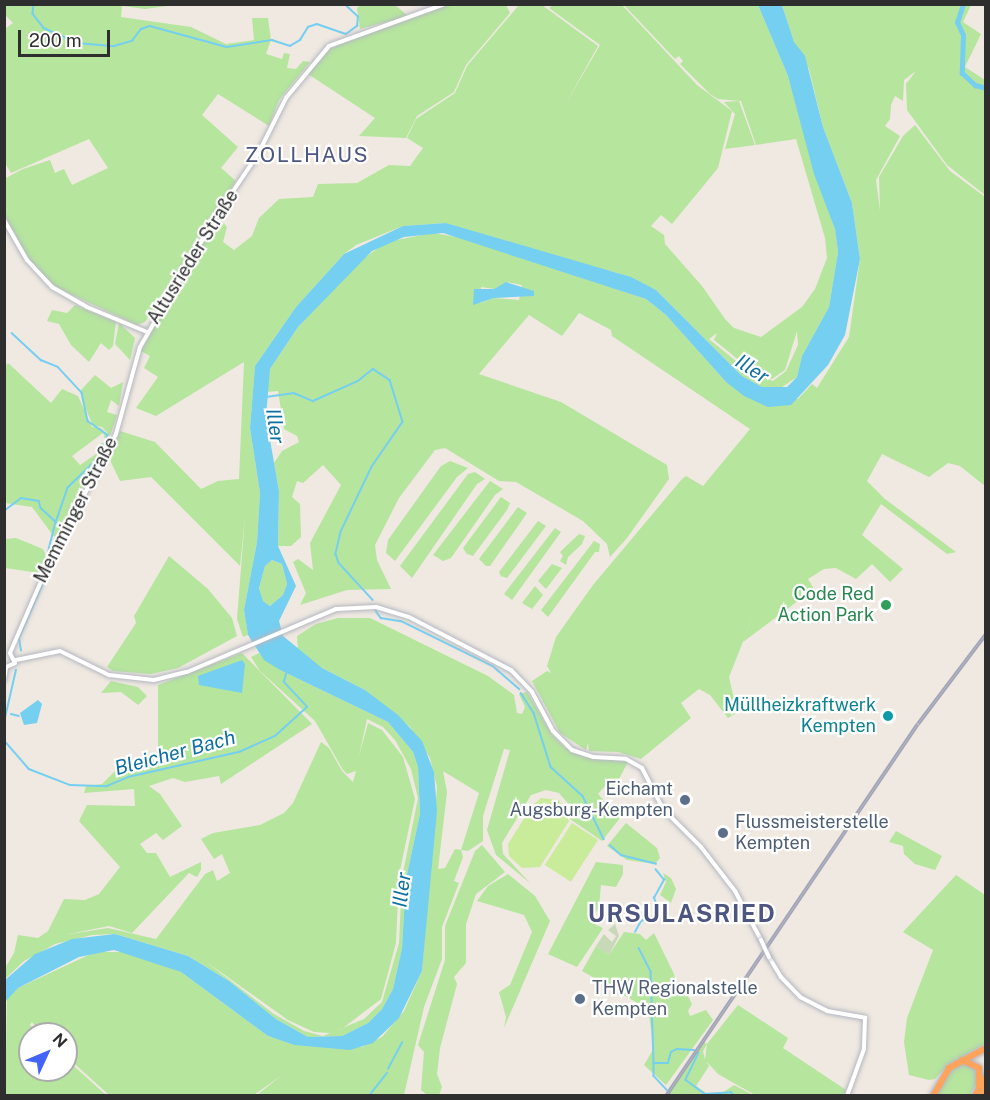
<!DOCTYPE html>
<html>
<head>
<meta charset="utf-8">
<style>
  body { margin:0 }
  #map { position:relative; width:990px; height:1100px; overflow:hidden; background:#efe9e1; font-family:"Public Sans",sans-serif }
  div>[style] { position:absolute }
  .green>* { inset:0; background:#b6e59e }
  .cemetery>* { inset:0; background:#c8d9b8 }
  .pitch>* { inset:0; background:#c9ec9a; transform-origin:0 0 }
  .water>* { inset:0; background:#75cff0 }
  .stream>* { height:1.5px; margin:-0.75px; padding:0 0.75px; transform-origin:0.75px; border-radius:0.75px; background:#75cff0 }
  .river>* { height:5px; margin:-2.5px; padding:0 2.5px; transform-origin:2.5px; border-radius:2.5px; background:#75cff0 }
  .roads { filter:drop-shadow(0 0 2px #b4b7c1) drop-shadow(0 0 2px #b4b7c1) }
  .secondary>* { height:4px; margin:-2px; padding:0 2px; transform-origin:2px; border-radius:2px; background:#fff }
  .highway>* { height:6px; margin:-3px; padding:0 3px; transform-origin:3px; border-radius:3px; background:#ffa35c }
  .rail>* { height:4px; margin-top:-2px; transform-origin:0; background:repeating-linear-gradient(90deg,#fff 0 4.5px,#a3a6b8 0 9px); box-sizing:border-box; border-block:2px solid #a3a6b8 }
  .bridges { filter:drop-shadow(0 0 2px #b4b7c1) drop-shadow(0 0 2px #b4b7c1) }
  .secondary-bridge>* { height:4px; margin:-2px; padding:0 2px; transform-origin:2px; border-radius:2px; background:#fff }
  .dots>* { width:16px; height:16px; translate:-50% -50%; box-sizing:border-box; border:3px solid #fff; border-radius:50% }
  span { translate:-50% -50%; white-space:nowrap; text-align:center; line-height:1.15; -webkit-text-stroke:4.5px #fff; paint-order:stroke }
  .street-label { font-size:18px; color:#2e2e2e }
  .leisure-label { font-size:18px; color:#27864d }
  .right { translate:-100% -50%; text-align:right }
  .culture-label { font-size:18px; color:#0d838f }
  .service-label { font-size:18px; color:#4e5e75 }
  .left { translate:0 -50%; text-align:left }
  .water-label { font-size:20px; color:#0d6fa3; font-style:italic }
  .quarter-label { font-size:21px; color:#4d5680; letter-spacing:1.5px }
  .district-label { font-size:24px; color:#4d5680; font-weight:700; letter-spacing:1.5px }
  .frame { position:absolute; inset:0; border:6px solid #2e2e2e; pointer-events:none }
  .north { position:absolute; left:18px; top:1022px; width:60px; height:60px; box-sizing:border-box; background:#fff; border:2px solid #ababab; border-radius:50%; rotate:46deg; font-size:16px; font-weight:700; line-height:24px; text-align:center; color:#2e2e2e }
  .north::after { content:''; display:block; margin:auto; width:21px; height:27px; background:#4264fb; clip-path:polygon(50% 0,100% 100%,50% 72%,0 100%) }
  .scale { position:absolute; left:18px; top:30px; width:92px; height:27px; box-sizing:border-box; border:3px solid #2e2e2e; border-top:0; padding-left:8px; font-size:18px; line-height:21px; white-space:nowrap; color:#2e2e2e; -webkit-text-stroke:4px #fff; paint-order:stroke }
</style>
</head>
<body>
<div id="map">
  <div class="green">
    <div style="clip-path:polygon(evenodd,621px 4px,697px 85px,732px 111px,718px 168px,672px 224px,661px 215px,651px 226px,664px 235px,665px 244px,702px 286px,725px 319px,734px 328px,761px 337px,802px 307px,815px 289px,827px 258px,825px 238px,796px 139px,756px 145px,741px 101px,718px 99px,710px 94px,680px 64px,683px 61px,679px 56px,675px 59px,624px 5px,758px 5px,788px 76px,835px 229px,838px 252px,829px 307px,802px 356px,797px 377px,779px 389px,762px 387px,742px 376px,656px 290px,618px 273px,555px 258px,446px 223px,403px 226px,356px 245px,344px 254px,296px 307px,255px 366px,250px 428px,260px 493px,257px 542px,244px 610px,248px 635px,243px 637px,237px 619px,245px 517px,240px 566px,151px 477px,120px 481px,109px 458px,120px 431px,155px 442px,201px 489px,218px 481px,239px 479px,244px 362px,156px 416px,136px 408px,158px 377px,144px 368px,150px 356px,141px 351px,218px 217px,227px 227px,223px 242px,234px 250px,252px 236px,259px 218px,279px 199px,313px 197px,318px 184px,357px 183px,389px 165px,410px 166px,423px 148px,407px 138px,416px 119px,455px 93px,467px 66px,519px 5px,542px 5px,598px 46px,565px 105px,600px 45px,549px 8px,553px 5px,621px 4px,797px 331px,798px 345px,786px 371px,773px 381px,748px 371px,709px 339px,717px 333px,714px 340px,729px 352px,750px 370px,772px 379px,785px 370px,797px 331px)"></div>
    <div style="clip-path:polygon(5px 5px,175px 5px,145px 9px,122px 6px,121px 17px,191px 27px,226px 44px,254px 40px,252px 18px,268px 18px,271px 40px,266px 54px,282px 59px,284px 53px,290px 54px,287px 68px,296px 69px,303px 61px,310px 62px,279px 100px,269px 126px,218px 94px,202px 115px,238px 147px,221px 168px,236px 181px,145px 322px,137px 325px,53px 286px,29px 260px,5px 216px,4px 179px,23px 169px,50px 160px,55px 173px,64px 169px,72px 185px,108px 168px,89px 139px,11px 173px,5px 163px,5px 29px,13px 23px,5px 15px)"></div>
    <div style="clip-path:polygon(361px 5px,395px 5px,408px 16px,360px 29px,357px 8px)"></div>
    <div style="clip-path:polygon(449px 5px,506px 5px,510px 13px,466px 65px,454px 92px,417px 116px,406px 138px,359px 136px,375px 118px,308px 74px,331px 48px)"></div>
    <div style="clip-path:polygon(evenodd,782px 5px,971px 5px,963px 22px,981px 34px,965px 67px,985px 80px,985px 195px,947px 165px,907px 110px,906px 84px,916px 71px,904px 80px,903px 101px,895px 96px,891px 105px,890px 119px,885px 126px,900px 136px,876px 180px,880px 211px,879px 177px,903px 136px,915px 125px,950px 171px,985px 197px,985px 486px,960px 466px,948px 463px,929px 477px,882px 454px,867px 481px,885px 499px,956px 552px,947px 554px,881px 504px,862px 535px,903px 569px,890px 582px,872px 564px,856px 579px,836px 568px,824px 569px,808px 579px,814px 589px,743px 642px,763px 591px,729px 677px,733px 695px,743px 709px,728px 718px,710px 695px,699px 689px,681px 703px,691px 718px,641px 759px,618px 752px,589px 751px,588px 743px,586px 750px,560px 733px,532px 681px,547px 671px,551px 673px,547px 666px,556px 637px,593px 585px,682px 479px,686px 476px,703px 486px,750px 429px,612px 336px,611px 330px,579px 313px,562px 336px,529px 315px,479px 374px,561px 402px,667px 465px,669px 479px,627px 538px,610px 557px,607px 544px,583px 521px,516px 482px,499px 481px,445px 448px,435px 450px,399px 498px,375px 545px,377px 560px,391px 589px,347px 590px,300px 605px,306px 593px,293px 562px,298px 559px,313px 570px,310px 543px,341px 485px,323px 465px,303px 483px,297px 481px,292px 497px,300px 504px,301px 537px,291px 546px,278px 546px,279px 491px,274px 463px,282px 451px,299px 442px,297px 436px,284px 429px,278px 391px,266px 392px,270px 369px,298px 327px,359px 262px,386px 242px,433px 233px,463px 238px,646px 299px,666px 315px,726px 382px,798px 399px,812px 384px,817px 388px,849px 337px,860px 259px,852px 203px,823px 127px,809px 69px,794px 42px,782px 5px,507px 282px,522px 285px,519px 300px,494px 298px,480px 303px,481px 287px,494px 289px,507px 282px)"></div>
    <div style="clip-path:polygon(739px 101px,755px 145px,725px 149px,735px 114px,724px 102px)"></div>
    <div style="clip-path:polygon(75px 305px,116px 322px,113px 346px,109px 350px,101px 343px,89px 362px,71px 345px,59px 324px,47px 321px,52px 310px,67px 313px)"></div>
    <div style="clip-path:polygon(119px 323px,135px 338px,130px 360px,115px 344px)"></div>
    <div style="clip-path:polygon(8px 363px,51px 403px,62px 389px,78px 396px,92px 427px,101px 428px,108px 435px,106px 443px,103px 448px,98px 445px,106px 441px,103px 433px,72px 456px,80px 465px,102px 450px,55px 538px,32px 507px,5px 503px,4px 368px)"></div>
    <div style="clip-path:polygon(95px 375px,111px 388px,123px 382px,119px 406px,111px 400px,107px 412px,117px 415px,110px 436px,102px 427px,93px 426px,83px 402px,81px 390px)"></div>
    <div style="clip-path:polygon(450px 461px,468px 468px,457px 477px,395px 561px,386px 553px,388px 540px,441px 466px)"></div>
    <div style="clip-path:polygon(475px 472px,485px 479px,477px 484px,412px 578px,400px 566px,468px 474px)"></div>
    <div style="clip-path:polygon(490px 481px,503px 489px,495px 495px,451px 558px,443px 561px,433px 555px)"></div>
    <div style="clip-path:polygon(501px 497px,510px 503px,507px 510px,473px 556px,467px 554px,463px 548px)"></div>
    <div style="clip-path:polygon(518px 507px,527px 513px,490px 566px,486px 566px,479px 559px)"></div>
    <div style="clip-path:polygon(538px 521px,546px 526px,507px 578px,501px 576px,499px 572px)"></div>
    <div style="clip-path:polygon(555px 528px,561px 532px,512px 600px,504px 594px)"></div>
    <div style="clip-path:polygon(579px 534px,585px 536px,582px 544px,568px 557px,566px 565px,560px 561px,563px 556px,560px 552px)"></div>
    <div style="clip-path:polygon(16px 538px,43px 549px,46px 556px,39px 573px,5px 568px,5px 539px)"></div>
    <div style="clip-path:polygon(594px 541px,600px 544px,599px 552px,595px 552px,548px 617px,541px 610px)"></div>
    <div style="clip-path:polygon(169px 556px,208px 589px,232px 618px,237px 636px,178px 668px,151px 674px,113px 671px,107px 667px,136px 623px,134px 616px)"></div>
    <div style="clip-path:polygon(272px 560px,282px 564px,287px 584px,283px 595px,270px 606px,263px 601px,259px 588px,265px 566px)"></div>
    <div style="clip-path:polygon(552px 564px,562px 568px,546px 589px,538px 581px)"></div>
    <div style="clip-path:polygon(535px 586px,543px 595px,532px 609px,522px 603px)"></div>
    <div style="clip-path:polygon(evenodd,338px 618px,370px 618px,488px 676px,514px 695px,517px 713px,522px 714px,525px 707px,519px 694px,527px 692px,552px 735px,565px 748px,585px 757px,628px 762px,613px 790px,605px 786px,598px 794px,620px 818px,602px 841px,570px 819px,572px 808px,559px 793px,546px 790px,531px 795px,502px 843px,503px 854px,530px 883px,496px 855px,487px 830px,510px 750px,504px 749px,483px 816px,483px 841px,468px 851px,461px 850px,463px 857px,454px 881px,459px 883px,442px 927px,442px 959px,424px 1007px,404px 1095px,257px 1095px,282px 1075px,254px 1095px,109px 1095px,66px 1056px,66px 1034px,42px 1034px,32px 1022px,30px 1025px,39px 1034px,30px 1034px,30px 1070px,66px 1070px,66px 1059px,106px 1095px,5px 1095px,7px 997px,18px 988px,95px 952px,127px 952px,181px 972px,268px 1036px,294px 1045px,362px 1047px,382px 1037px,404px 1011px,422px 971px,437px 787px,430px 758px,410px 727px,365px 690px,322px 668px,298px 650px,297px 636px,316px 624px,338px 618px,443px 771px,479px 793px,461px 850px,455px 849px,445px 868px,438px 869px,447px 792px,443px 771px)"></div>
    <div style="clip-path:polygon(evenodd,242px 653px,312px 724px,221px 784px,219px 776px,185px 782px,173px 778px,149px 786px,160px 794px,182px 826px,163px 840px,156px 833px,140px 844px,147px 853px,156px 853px,170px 877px,201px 862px,201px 870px,197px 877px,189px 873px,132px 933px,109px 926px,64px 935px,108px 928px,156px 939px,205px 874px,213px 870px,217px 881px,230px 873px,222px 854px,214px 859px,201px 839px,213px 833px,260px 825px,284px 813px,293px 803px,321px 742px,329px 748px,342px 771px,353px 782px,356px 771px,347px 774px,343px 770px,315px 721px,260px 671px,251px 657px,259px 653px,280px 670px,388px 722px,413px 752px,418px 767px,420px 814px,406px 879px,402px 948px,393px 989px,382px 1009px,368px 1023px,342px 1036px,308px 1037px,276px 1019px,229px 981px,188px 956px,115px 934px,92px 935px,55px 944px,24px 961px,5px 979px,5px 968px,14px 953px,18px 935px,38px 938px,48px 931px,64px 899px,85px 900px,99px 894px,120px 867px,79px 821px,87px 805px,135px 806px,134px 789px,84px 793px,86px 786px,102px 784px,116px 770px,158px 754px,158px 685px,242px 653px,367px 719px,383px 727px,395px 740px,411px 769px,418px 798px,402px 878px,399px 943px,382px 1002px,364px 1019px,323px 1036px,304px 1031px,274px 1014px,205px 961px,288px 1020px,314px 1032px,330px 1033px,343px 1028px,381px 999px,396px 943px,399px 875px,415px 799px,403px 757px,382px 730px,368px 723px,359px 756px,367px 719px)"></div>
    <div style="clip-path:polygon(111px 681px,138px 687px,147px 696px,138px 705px,121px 692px,101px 693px)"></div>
    <div style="clip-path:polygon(626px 823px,657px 848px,660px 858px,655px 864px,627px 860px,607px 846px)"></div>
    <div style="clip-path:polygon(896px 831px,942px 856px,935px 870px,915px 864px,904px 854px,903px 846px,889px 842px)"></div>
    <div style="clip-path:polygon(482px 845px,505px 872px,476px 894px,466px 924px,466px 963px,454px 977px,457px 984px,440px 1048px,437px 1074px,442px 1087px,439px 1095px,427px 1095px,421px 1090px,424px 1052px,418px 1045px,445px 960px,445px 926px,475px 851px)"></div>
    <div style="clip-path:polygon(596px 862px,623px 865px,623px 874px,616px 887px,601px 885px,599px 907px,590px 922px,603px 928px,577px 967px,548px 954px)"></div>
    <div style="clip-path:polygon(663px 873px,671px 878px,676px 889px,671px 903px,660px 895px,666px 882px)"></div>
    <div style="clip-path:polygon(508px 874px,535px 896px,550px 921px,504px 1028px,506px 1017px,499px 992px,510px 985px,532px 932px,524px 915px,477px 901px,488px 886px)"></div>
    <div style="clip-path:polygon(956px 875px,985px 895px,985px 1044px,949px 1064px,935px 1079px,929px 1080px,909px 1075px,904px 1042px,907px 1018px,933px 950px,903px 932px)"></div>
    <div style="clip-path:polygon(624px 932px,640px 934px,646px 940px,654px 933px,674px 974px,678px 992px,685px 990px,692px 1004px,688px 1011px,690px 1016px,706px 1010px,713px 1020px,666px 1085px,644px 1065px,654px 1048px,648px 1009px,582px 971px,596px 946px,609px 955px)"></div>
    <div style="clip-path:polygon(738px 1005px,788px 1038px,783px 1048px,846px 1090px,843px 1095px,755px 1095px,718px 1074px,706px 1061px,709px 1066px,696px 1086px,706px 1093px,722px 1093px,734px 1085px,753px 1095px,668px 1095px,704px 1042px,707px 1044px,703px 1051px,705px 1060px,707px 1044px)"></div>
    <div style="clip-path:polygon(966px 1063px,977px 1069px,977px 1083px,970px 1095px,936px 1096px,953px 1068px)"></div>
  </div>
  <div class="cemetery">
    <div style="clip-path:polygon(615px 924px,619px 936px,609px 955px,596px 946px,604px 934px,612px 942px,616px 936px,608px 930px)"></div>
  </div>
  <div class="pitch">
    <div style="clip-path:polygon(541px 798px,559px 800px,569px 821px,540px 867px,522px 868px,509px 856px,508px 844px,532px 806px)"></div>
    <div style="left:572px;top:823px;width:31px;height:50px;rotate:33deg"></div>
  </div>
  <div class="water">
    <div style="clip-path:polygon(evenodd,758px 5px,782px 5px,794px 42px,805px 56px,823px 127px,852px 203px,860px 259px,845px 335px,828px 365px,791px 405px,768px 407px,744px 396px,726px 382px,666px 315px,646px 299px,443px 233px,404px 237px,372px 251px,298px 327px,270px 369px,266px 417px,279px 491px,278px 546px,296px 586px,279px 621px,283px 636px,322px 668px,365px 690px,398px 715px,422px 741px,434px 772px,437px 811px,422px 971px,399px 1018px,373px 1043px,350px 1050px,294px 1045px,268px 1036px,181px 972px,114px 950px,79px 957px,18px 988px,5px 1002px,5px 980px,35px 954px,72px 939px,115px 934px,188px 956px,229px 981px,276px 1019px,308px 1037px,342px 1036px,368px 1023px,382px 1009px,393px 989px,402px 948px,406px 879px,420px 814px,418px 767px,413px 752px,388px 722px,280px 670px,264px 660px,248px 635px,244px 610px,257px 542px,260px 493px,250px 428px,255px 366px,296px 307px,344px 254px,403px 226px,446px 223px,631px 277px,656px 290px,742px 376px,762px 387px,787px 387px,797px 377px,802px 356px,829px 307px,838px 252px,835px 229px,814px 174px,788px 76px,758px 5px,272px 560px,282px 564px,287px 584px,283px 595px,270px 606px,263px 601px,259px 588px,265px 566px,272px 560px)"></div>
    <div style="clip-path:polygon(506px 282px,534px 291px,534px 296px,494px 298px,473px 305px,474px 289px,494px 289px)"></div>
    <div style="clip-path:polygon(242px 660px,245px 664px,242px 693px,199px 685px,198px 676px)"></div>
    <div style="clip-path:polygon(38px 700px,42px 704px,37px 723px,24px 725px,20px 713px)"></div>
  </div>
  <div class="stream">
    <div style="left:34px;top:4px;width:10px;rotate:96deg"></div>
    <div style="left:33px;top:14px;width:18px;rotate:52deg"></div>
    <div style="left:44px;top:28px;width:36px;rotate:24deg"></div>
    <div style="left:77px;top:43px;width:37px;rotate:5deg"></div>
    <div style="left:114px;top:46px;width:19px;rotate:-16deg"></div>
    <div style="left:132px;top:41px;width:15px;rotate:-53deg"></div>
    <div style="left:141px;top:29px;width:9px;rotate:-18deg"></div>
    <div style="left:150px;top:26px;width:80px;rotate:15.3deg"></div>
    <div style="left:227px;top:47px;width:46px;rotate:-8.8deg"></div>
    <div style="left:272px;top:40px;width:19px;rotate:18deg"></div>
    <div style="left:290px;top:46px;width:12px;rotate:-31deg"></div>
    <div style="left:300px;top:40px;width:15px;rotate:-58deg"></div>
    <div style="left:308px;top:27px;width:9px;rotate:-18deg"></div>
    <div style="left:317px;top:24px;width:31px;rotate:19deg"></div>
    <div style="left:346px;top:34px;width:14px;rotate:-36deg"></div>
    <div style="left:357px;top:26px;width:9px;rotate:-84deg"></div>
    <div style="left:358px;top:17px;width:19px;rotate:-137deg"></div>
    <div style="left:12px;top:333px;width:40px;rotate:43deg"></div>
    <div style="left:41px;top:360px;width:18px;rotate:22deg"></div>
    <div style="left:58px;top:367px;width:35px;rotate:47deg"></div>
    <div style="left:82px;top:393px;width:29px;rotate:78deg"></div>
    <div style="left:88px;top:421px;width:24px;rotate:35deg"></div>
    <div style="left:108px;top:435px;width:22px;rotate:108deg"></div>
    <div style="left:101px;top:456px;width:46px;rotate:135.9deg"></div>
    <div style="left:68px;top:488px;width:36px;rotate:109deg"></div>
    <div style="left:266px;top:397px;width:28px;rotate:-8deg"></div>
    <div style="left:294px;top:393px;width:21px;rotate:23deg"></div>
    <div style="left:313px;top:401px;width:49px;rotate:-24deg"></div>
    <div style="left:358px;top:381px;width:19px;rotate:-39deg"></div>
    <div style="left:373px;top:369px;width:20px;rotate:33deg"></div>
    <div style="left:390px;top:380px;width:44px;rotate:72.8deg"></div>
    <div style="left:403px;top:422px;width:55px;rotate:124.6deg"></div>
    <div style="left:372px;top:467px;width:72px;rotate:115.5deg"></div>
    <div style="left:341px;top:532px;width:23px;rotate:103deg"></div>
    <div style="left:336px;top:554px;width:9px;rotate:72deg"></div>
    <div style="left:339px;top:563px;width:50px;rotate:47.4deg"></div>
    <div style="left:4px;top:511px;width:21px;rotate:-37deg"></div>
    <div style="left:21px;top:498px;width:18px;rotate:9deg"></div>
    <div style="left:39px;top:501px;width:7px;rotate:74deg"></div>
    <div style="left:41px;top:508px;width:21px;rotate:43deg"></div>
    <div style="left:56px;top:522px;width:30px;rotate:104deg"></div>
    <div style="left:376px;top:611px;width:9px;rotate:54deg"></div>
    <div style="left:381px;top:618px;width:20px;rotate:9deg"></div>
    <div style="left:401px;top:621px;width:102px;rotate:26.1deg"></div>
    <div style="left:493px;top:666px;width:35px;rotate:41deg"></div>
    <div style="left:21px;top:651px;width:13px;rotate:-99deg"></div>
    <div style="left:19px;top:638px;width:84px;rotate:-66.2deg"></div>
    <div style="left:521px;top:693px;width:24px;rotate:57deg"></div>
    <div style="left:534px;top:713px;width:57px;rotate:72.5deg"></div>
    <div style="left:551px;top:767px;width:43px;rotate:42.2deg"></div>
    <div style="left:583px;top:796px;width:48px;rotate:64deg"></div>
    <div style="left:11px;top:714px;width:8px;rotate:14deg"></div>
    <div style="left:5px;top:718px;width:49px;rotate:-77.1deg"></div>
    <div style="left:4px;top:740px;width:38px;rotate:49deg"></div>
    <div style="left:29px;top:769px;width:44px;rotate:21.3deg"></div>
    <div style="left:70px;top:785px;width:37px;rotate:2deg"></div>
    <div style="left:107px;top:786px;width:23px;rotate:-23deg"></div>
    <div style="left:128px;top:777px;width:114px;rotate:-12.7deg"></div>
    <div style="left:239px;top:752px;width:39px;rotate:-24deg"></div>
    <div style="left:275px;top:736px;width:43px;rotate:-42.2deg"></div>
    <div style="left:307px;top:707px;width:34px;rotate:-133deg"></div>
    <div style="left:284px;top:682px;width:8px;rotate:-76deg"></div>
    <div style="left:610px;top:845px;width:15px;rotate:42deg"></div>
    <div style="left:621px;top:855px;width:36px;rotate:14deg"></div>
    <div style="left:635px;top:932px;width:13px;rotate:-61deg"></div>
    <div style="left:641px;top:921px;width:19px;rotate:-18deg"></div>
    <div style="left:659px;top:915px;width:18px;rotate:-106deg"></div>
    <div style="left:654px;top:898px;width:21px;rotate:-61deg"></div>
    <div style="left:664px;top:880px;width:13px;rotate:-129deg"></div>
    <div style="left:639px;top:948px;width:27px;rotate:63deg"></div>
    <div style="left:651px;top:972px;width:91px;rotate:88.1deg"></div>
    <div style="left:654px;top:1063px;width:14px"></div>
    <div style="left:668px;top:1063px;width:11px;rotate:-75deg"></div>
    <div style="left:671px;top:1052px;width:7px;rotate:-27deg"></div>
    <div style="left:677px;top:1049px;width:17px;rotate:3deg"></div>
    <div style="left:699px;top:1053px;width:30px;rotate:116deg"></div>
    <div style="left:686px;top:1080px;width:24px;rotate:36deg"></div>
    <div style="left:705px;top:1094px;width:26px;rotate:-4deg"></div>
    <div style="left:731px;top:1092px;width:6px;rotate:45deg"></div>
    <div style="left:654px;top:1063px;width:13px;rotate:90deg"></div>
    <div style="left:654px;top:1076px;width:19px;rotate:47deg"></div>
    <div style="left:388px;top:1069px;width:30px;rotate:-62deg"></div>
    <div style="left:670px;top:1094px;width:2px;rotate:63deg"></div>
    <div style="left:369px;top:1096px;width:29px;rotate:-52deg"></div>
  </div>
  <div class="river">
    <div style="left:963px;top:4px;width:19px;rotate:108deg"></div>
    <div style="left:957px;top:22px;width:14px;rotate:65deg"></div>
    <div style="left:963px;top:35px;width:38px;rotate:92deg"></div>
    <div style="left:962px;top:73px;width:18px;rotate:43deg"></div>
    <div style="left:975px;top:85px;width:11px;rotate:15deg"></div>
  </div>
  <div class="roads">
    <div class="secondary">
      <div style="left:4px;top:220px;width:46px;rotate:60.1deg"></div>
      <div style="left:27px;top:260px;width:37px;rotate:47deg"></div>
      <div style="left:52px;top:287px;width:40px;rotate:29.7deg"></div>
      <div style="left:87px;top:307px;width:65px;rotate:22.6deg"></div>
      <div style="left:10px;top:653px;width:106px;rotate:-66.6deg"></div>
      <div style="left:52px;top:556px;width:138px;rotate:-62.3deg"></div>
      <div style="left:116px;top:434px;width:90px;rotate:-74.6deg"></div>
      <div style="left:140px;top:347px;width:146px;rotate:-59.9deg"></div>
      <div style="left:213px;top:221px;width:81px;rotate:-56.1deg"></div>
      <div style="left:258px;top:154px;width:63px;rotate:-63.4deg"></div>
      <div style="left:286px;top:98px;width:67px;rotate:-50.4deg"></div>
      <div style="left:329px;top:46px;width:123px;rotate:-19.9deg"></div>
      <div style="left:16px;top:660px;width:45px;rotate:-11.6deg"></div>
      <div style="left:60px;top:651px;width:55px;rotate:26.1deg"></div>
      <div style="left:109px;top:675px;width:45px;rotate:6.3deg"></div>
      <div style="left:154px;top:680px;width:34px;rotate:-14deg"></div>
      <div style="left:187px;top:672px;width:162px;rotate:-22.9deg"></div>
      <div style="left:336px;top:609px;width:40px;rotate:-2.9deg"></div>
      <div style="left:376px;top:607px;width:34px;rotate:17deg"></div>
      <div style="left:409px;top:617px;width:115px;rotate:27.5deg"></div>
      <div style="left:511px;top:670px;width:30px;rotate:46deg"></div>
      <div style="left:532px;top:692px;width:44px;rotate:61.7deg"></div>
      <div style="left:553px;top:731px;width:27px;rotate:45deg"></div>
      <div style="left:572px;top:750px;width:22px;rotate:18deg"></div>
      <div style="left:593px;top:757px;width:33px;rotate:3deg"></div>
      <div style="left:626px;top:759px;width:18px;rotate:29deg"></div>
      <div style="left:642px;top:768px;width:46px;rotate:62.9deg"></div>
      <div style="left:663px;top:809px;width:54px;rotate:45deg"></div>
      <div style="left:701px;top:847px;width:56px;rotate:52.3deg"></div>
      <div style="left:735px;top:891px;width:55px;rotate:62deg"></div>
      <div style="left:4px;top:668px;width:12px;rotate:-24deg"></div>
      <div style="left:15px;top:663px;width:11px;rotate:-117deg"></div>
      <div style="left:4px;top:680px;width:12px;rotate:-81deg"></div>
      <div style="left:769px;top:957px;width:23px;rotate:59deg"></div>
      <div style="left:781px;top:977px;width:28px;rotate:46deg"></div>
      <div style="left:800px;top:997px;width:30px;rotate:27deg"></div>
      <div style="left:827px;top:1011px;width:39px;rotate:10deg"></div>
      <div style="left:865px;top:1018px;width:31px;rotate:92deg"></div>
      <div style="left:864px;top:1049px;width:50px;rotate:109.9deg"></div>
    </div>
    <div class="highway">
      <div style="left:962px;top:1060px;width:19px;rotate:25deg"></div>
      <div style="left:979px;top:1068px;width:20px;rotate:90deg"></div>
      <div style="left:933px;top:1096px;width:32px;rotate:-60deg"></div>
      <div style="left:949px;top:1068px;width:42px;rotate:-28.4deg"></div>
      <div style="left:975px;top:1096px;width:23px;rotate:-61deg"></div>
      <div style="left:982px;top:1096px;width:9px;rotate:-63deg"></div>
    </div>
  </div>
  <div class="rail">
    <div style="left:666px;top:1096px;width:449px;rotate:-55.9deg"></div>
    <div style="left:918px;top:724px;width:113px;rotate:-52.9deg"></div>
  </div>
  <div class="bridges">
    <div class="secondary-bridge">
      <div style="left:761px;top:940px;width:19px;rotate:65deg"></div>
    </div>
  </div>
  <div class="dots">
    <div style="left:886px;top:605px;background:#2e9e5b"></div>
    <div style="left:888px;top:716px;background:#0f9aa8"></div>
    <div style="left:685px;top:800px;background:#5c6f8a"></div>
    <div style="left:723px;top:833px;background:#5c6f8a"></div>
    <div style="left:580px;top:999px;background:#5c6f8a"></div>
  </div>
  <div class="street-label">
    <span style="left:193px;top:257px;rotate:-58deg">Altusrieder Straße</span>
    <span style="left:76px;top:510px;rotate:-63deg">Memminger Straße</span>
  </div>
  <div class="leisure-label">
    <span class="right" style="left:874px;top:605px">Code Red<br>Action Park</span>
  </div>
  <div class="culture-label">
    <span class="right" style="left:876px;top:716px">Müllheizkraftwerk<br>Kempten</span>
  </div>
  <div class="service-label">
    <span class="right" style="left:673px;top:800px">Eichamt<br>Augsburg-Kempten</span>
    <span class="left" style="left:735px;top:833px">Flussmeisterstelle<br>Kempten</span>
    <span class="left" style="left:592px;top:999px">THW Regionalstelle<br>Kempten</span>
  </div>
  <div class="water-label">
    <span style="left:752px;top:369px;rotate:33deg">Iller</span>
    <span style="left:275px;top:426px;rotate:82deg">Iller</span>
    <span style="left:175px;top:753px;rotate:-15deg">Bleicher Bach</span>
    <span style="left:402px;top:890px;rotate:-83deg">Iller</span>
  </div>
  <div class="quarter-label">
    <span style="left:307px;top:155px">ZOLLHAUS</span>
  </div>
  <div class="district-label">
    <span style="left:682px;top:914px">URSULASRIED</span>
  </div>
  <div class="frame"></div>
  <div class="north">N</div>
  <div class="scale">200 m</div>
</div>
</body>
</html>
